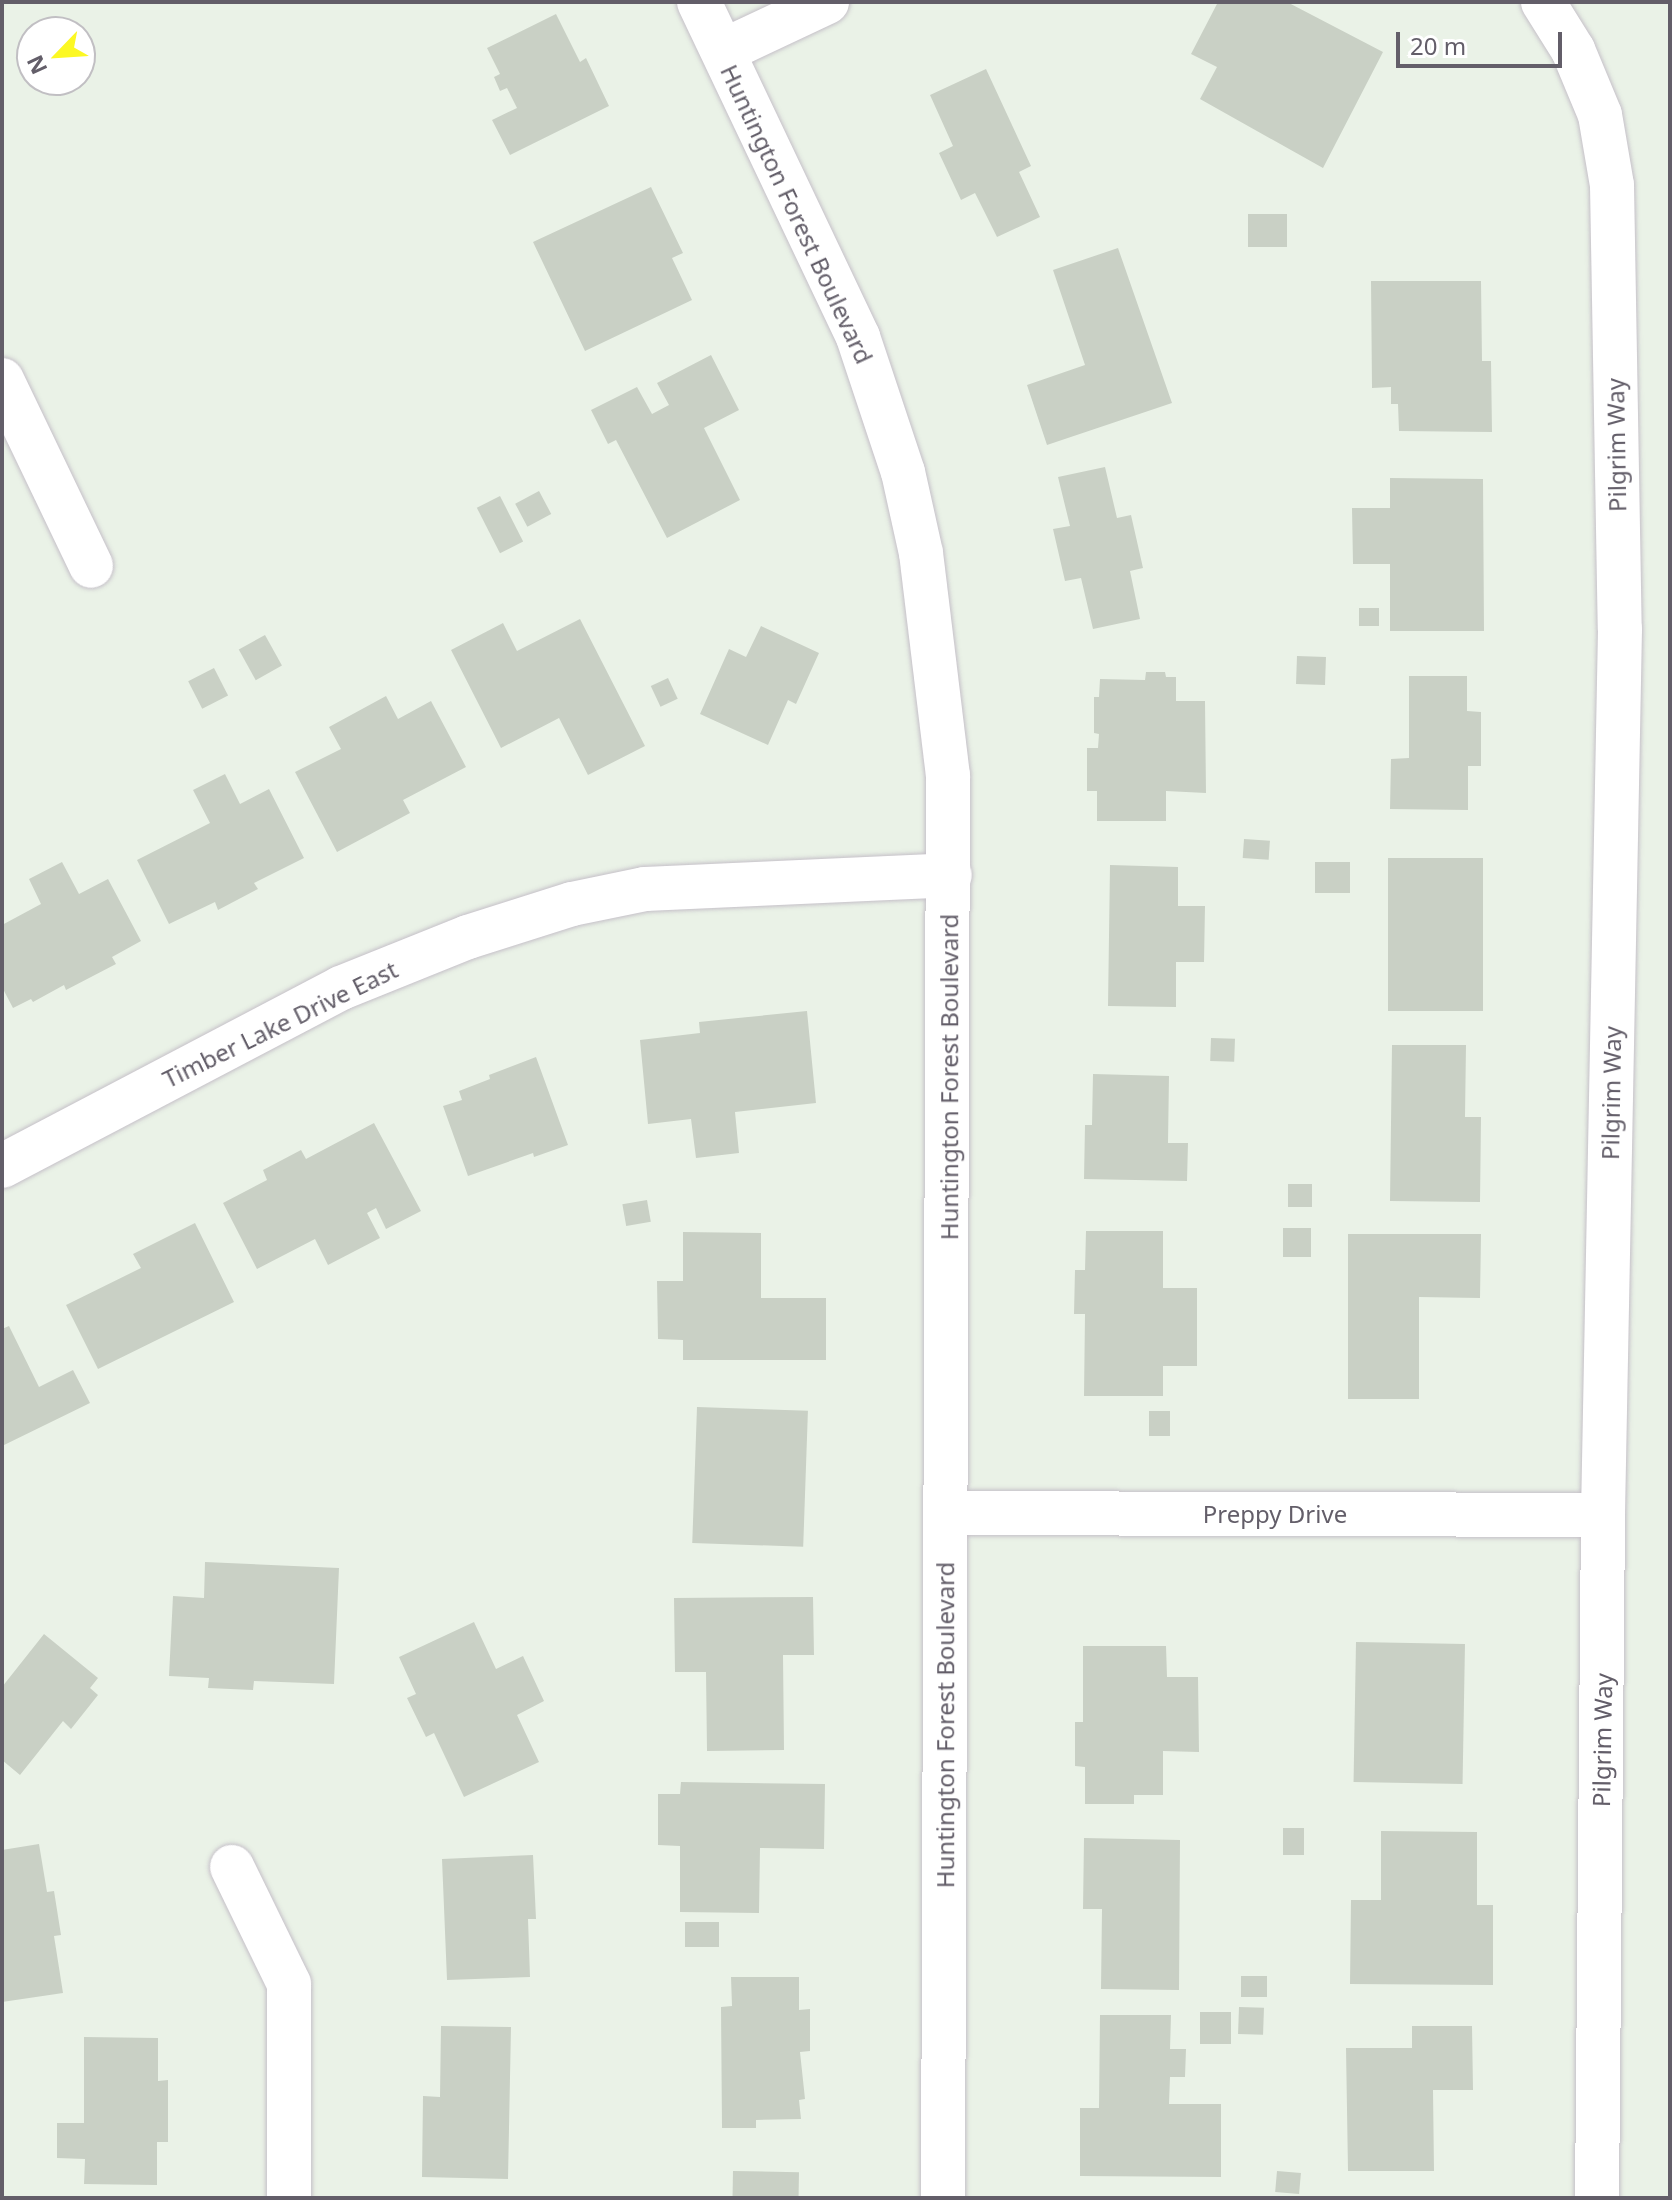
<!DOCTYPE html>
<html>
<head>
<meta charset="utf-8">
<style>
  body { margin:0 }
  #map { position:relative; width:1672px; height:2200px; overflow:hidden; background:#eaf2e7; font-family:"Noto Sans",sans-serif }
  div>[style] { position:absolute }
  .building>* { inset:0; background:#c9d0c5; transform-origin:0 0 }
  .roads { filter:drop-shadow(0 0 2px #c5c0c8) drop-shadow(0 0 2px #c5c0c8) }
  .minor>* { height:44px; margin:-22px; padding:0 22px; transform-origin:22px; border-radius:22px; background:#fff }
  span { translate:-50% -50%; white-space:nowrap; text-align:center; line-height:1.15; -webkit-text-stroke:7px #fff; paint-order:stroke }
  .street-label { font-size:24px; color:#635e69 }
  .frame { position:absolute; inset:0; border:4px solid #635e69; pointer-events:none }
  .north { position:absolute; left:16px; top:16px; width:80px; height:80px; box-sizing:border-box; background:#fff; border:2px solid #c1bfc3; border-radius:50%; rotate:245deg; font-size:22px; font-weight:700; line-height:32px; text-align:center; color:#635e69 }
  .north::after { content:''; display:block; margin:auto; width:28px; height:36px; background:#fcf823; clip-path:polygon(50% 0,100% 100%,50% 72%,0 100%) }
  .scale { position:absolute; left:1396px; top:32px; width:166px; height:36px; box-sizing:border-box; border:4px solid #635e69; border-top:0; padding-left:10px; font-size:24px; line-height:28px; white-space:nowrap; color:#635e69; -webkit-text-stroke:6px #fff; paint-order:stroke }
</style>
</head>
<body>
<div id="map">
  <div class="building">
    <div style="clip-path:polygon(1218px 2px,1287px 2px,1383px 52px,1323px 168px,1200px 99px,1217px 67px,1191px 54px)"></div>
    <div style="clip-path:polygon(556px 14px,580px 62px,586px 58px,609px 106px,510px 155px,492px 120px,517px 108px,507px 88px,500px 91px,494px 77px,500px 74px,487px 48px)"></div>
    <div style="clip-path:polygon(986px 69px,1031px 166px,1019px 172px,1040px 217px,997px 237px,975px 193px,961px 200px,939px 153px,953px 146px,930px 95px)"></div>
    <div style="clip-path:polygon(651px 187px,683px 253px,672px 258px,692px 300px,585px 351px,533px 242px)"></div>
    <div style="left:1287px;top:214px;width:33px;height:39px;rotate:90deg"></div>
    <div style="clip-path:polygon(1118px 248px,1172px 403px,1047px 445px,1027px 385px,1085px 365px,1053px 270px)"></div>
    <div style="clip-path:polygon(1371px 281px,1481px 281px,1482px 361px,1491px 361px,1492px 432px,1399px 431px,1398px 404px,1391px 404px,1391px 387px,1372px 388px)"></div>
    <div style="clip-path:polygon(711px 355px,739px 410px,704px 428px,740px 500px,667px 538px,616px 440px,608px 444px,591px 410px,637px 387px,652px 414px,669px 405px,657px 383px)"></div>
    <div style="clip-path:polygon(1105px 467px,1117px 518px,1131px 515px,1143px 568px,1130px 571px,1140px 619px,1093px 629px,1081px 578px,1065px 581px,1053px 529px,1070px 526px,1058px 477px)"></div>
    <div style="clip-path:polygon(1390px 478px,1483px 479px,1484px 631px,1390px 631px,1390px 564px,1353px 564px,1352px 508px,1390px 508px)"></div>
    <div style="left:539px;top:491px;width:26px;height:27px;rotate:62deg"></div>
    <div style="left:500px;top:496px;width:51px;height:26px;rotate:63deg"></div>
    <div style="left:1359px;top:608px;width:20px;height:18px"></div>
    <div style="clip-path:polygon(580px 619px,645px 746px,588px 775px,559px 718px,501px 748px,451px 650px,503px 623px,517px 651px)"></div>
    <div style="clip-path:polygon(761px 626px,819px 653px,796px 704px,788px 700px,768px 745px,700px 714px,729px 649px,746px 657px)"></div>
    <div style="left:265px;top:635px;width:35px;height:30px;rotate:61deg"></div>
    <div style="left:1297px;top:656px;width:29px;height:28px;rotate:2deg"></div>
    <div style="left:214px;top:668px;width:31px;height:29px;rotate:63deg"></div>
    <div style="clip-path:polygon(1146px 672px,1165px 672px,1166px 677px,1176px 677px,1176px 701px,1205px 701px,1206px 793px,1166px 791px,1166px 821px,1097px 821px,1097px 791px,1087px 791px,1087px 748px,1098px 748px,1099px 734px,1094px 733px,1094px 697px,1099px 697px,1100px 679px,1145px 680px)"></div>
    <div style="clip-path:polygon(1409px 676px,1467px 676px,1467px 711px,1481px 712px,1481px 766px,1468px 766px,1468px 810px,1390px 809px,1391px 759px,1409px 758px)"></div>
    <div style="left:668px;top:678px;width:23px;height:19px;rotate:65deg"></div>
    <div style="clip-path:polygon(386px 696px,398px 719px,431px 701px,466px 767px,403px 800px,410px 813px,337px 852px,295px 772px,341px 749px,329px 727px)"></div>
    <div style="clip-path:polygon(225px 774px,240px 804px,269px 789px,304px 858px,254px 883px,258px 889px,218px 910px,215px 902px,169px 924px,137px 860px,210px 823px,193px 790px)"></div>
    <div style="left:1244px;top:839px;width:26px;height:19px;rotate:4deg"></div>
    <div style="left:1388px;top:858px;width:95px;height:153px"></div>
    <div style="clip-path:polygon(62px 862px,79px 894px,108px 879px,141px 941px,112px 957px,116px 964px,66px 990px,64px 985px,33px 1002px,31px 999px,13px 1008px,2px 987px,2px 925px,41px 904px,29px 879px)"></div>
    <div style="left:1315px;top:862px;width:35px;height:31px"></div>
    <div style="clip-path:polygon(1110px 865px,1178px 867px,1178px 906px,1205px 906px,1204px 962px,1176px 962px,1176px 1007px,1108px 1006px)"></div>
    <div style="clip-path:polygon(807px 1011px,816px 1103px,735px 1112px,739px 1153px,696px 1158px,691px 1119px,648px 1124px,640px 1040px,700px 1033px,699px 1022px)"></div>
    <div style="left:1211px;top:1038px;width:24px;height:23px;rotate:2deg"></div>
    <div style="clip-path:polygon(1392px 1045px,1466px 1045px,1465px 1117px,1481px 1117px,1480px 1202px,1390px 1201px)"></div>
    <div style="clip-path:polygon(536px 1057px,568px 1145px,534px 1157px,533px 1153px,468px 1176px,443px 1106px,462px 1100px,459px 1091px,490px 1079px,489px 1075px)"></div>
    <div style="clip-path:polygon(1093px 1074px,1169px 1076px,1168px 1143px,1188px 1143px,1187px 1181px,1084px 1179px,1085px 1125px,1092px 1125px)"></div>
    <div style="clip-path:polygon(374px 1123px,421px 1211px,386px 1229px,376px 1208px,367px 1213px,380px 1238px,328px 1265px,315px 1239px,257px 1269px,223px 1203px,267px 1180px,263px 1170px,301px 1150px,306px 1159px)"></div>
    <div style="left:1312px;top:1184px;width:23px;height:24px;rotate:90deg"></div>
    <div style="left:647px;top:1200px;width:22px;height:25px;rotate:80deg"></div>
    <div style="clip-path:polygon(195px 1223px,234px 1302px,98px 1369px,66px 1305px,141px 1268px,133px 1254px)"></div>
    <div style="left:1283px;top:1228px;width:28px;height:29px"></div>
    <div style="clip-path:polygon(1086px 1231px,1163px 1231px,1163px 1288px,1197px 1288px,1197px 1366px,1163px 1366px,1163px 1396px,1084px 1396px,1085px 1314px,1074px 1314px,1075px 1270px,1085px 1270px)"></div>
    <div style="clip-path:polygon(683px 1232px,761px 1233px,761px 1298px,826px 1298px,826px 1360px,683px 1360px,683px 1340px,658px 1339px,657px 1281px,683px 1281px)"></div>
    <div style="clip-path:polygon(1348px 1234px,1481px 1234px,1480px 1298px,1419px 1297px,1419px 1399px,1348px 1399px)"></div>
    <div style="clip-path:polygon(9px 1326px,39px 1387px,73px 1370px,90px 1403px,2px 1446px,2px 1329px)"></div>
    <div style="left:697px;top:1407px;width:111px;height:136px;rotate:2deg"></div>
    <div style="left:1149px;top:1411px;width:21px;height:25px"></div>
    <div style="clip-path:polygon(205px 1562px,339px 1568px,334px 1684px,254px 1681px,253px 1690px,208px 1688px,209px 1678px,169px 1676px,173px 1596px,204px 1598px)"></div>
    <div style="clip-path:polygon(813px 1597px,814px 1655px,783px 1655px,784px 1750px,707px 1751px,706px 1672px,675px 1672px,674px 1598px)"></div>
    <div style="clip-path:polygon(474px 1622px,496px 1669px,523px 1656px,544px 1701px,517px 1715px,539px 1762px,464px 1797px,434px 1733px,426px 1737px,407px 1698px,416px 1694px,399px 1657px)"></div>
    <div style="clip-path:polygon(44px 1634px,98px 1678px,90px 1688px,98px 1695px,71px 1729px,63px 1721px,20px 1775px,2px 1760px,2px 1687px)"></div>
    <div style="left:1356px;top:1642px;width:109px;height:140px;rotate:1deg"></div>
    <div style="clip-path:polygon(1083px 1646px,1166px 1646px,1167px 1677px,1198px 1677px,1199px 1752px,1163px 1751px,1163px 1795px,1134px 1795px,1134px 1804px,1085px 1804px,1085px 1767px,1075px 1766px,1075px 1722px,1083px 1722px)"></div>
    <div style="clip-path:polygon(681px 1782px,825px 1784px,824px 1849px,760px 1848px,759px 1913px,680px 1912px,680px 1846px,658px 1845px,658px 1794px,680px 1794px)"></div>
    <div style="left:1283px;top:1828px;width:21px;height:27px"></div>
    <div style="clip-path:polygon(1381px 1831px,1477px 1832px,1477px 1905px,1493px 1905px,1493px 1985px,1350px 1984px,1351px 1900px,1381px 1900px)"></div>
    <div style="clip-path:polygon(1084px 1838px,1180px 1840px,1179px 1990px,1101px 1989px,1102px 1909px,1083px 1909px)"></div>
    <div style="clip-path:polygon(39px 1844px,47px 1892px,54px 1891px,61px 1935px,54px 1936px,63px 1993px,2px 2002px,2px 1850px)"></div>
    <div style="clip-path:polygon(533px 1855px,536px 1919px,528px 1919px,530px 1977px,447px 1980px,442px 1859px)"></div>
    <div style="left:719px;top:1922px;width:25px;height:34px;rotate:90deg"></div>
    <div style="left:1241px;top:1976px;width:26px;height:21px"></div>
    <div style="clip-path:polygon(731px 1977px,799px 1977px,799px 2010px,810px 2009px,810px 2051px,800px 2052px,805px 2099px,799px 2100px,801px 2119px,756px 2120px,756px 2128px,722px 2128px,721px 2007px,732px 2006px)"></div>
    <div style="left:1239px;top:2007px;width:25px;height:27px;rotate:2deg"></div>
    <div style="left:1200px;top:2012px;width:31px;height:32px"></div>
    <div style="clip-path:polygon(1100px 2015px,1171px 2015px,1170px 2049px,1186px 2049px,1185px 2077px,1170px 2077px,1169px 2104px,1221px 2104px,1221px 2177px,1080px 2176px,1080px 2108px,1099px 2108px)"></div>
    <div style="clip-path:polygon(441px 2026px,511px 2027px,508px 2179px,422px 2177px,423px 2096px,440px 2097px)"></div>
    <div style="clip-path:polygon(1412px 2026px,1472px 2026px,1473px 2090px,1433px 2090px,1434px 2171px,1348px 2171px,1346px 2048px,1412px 2048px)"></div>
    <div style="clip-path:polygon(84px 2037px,158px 2038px,158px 2081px,168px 2080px,168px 2142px,157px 2142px,157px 2185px,84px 2184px,85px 2159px,57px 2158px,57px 2123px,84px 2123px)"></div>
    <div style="left:733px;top:2171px;width:66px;height:27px;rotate:1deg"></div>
    <div style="left:1277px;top:2171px;width:24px;height:21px;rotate:5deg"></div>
  </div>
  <div class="roads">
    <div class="minor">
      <div style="left:699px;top:2px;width:371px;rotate:64.6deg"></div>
      <div style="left:858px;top:337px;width:142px;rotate:71.6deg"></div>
      <div style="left:903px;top:472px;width:83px;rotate:77.5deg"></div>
      <div style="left:921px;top:553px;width:224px;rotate:83.1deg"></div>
      <div style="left:948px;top:775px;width:1423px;rotate:90.2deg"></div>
      <div style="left:1543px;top:2px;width:57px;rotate:58deg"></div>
      <div style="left:1573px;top:50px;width:70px;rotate:67.4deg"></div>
      <div style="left:1600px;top:115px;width:71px;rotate:80.3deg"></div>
      <div style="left:1612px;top:185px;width:444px;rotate:89deg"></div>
      <div style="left:1620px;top:629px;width:886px;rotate:91.1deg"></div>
      <div style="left:1603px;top:1515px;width:683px;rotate:90.5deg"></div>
      <div style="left:723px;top:51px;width:115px;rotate:-25.2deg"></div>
      <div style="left:2px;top:380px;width:206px;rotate:64.4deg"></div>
      <div style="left:2px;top:1166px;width:383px;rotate:-27.7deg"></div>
      <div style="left:341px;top:988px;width:137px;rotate:-21.9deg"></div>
      <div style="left:468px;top:937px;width:109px;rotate:-17.6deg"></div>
      <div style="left:572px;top:904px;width:75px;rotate:-11.6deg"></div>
      <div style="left:645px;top:889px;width:305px;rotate:-2.6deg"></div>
      <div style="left:946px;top:1513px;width:657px;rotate:0.17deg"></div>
      <div style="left:232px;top:1867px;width:130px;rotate:64deg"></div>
      <div style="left:289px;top:1984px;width:214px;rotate:90deg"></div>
    </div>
  </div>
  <div class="street-label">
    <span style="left:797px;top:214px;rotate:65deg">Huntington Forest Boulevard</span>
    <span style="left:1616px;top:445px;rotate:-91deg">Pilgrim Way</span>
    <span style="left:280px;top:1024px;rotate:-26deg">Timber Lake Drive East</span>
    <span style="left:949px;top:1077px;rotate:-90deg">Huntington Forest Boulevard</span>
    <span style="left:1611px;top:1093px;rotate:-89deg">Pilgrim Way</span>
    <span style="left:1275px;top:1514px">Preppy Drive</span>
    <span style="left:945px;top:1725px;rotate:-90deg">Huntington Forest Boulevard</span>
    <span style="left:1602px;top:1740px;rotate:-89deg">Pilgrim Way</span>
  </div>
  <div class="frame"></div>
  <div class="north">N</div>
  <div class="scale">20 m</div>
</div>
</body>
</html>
